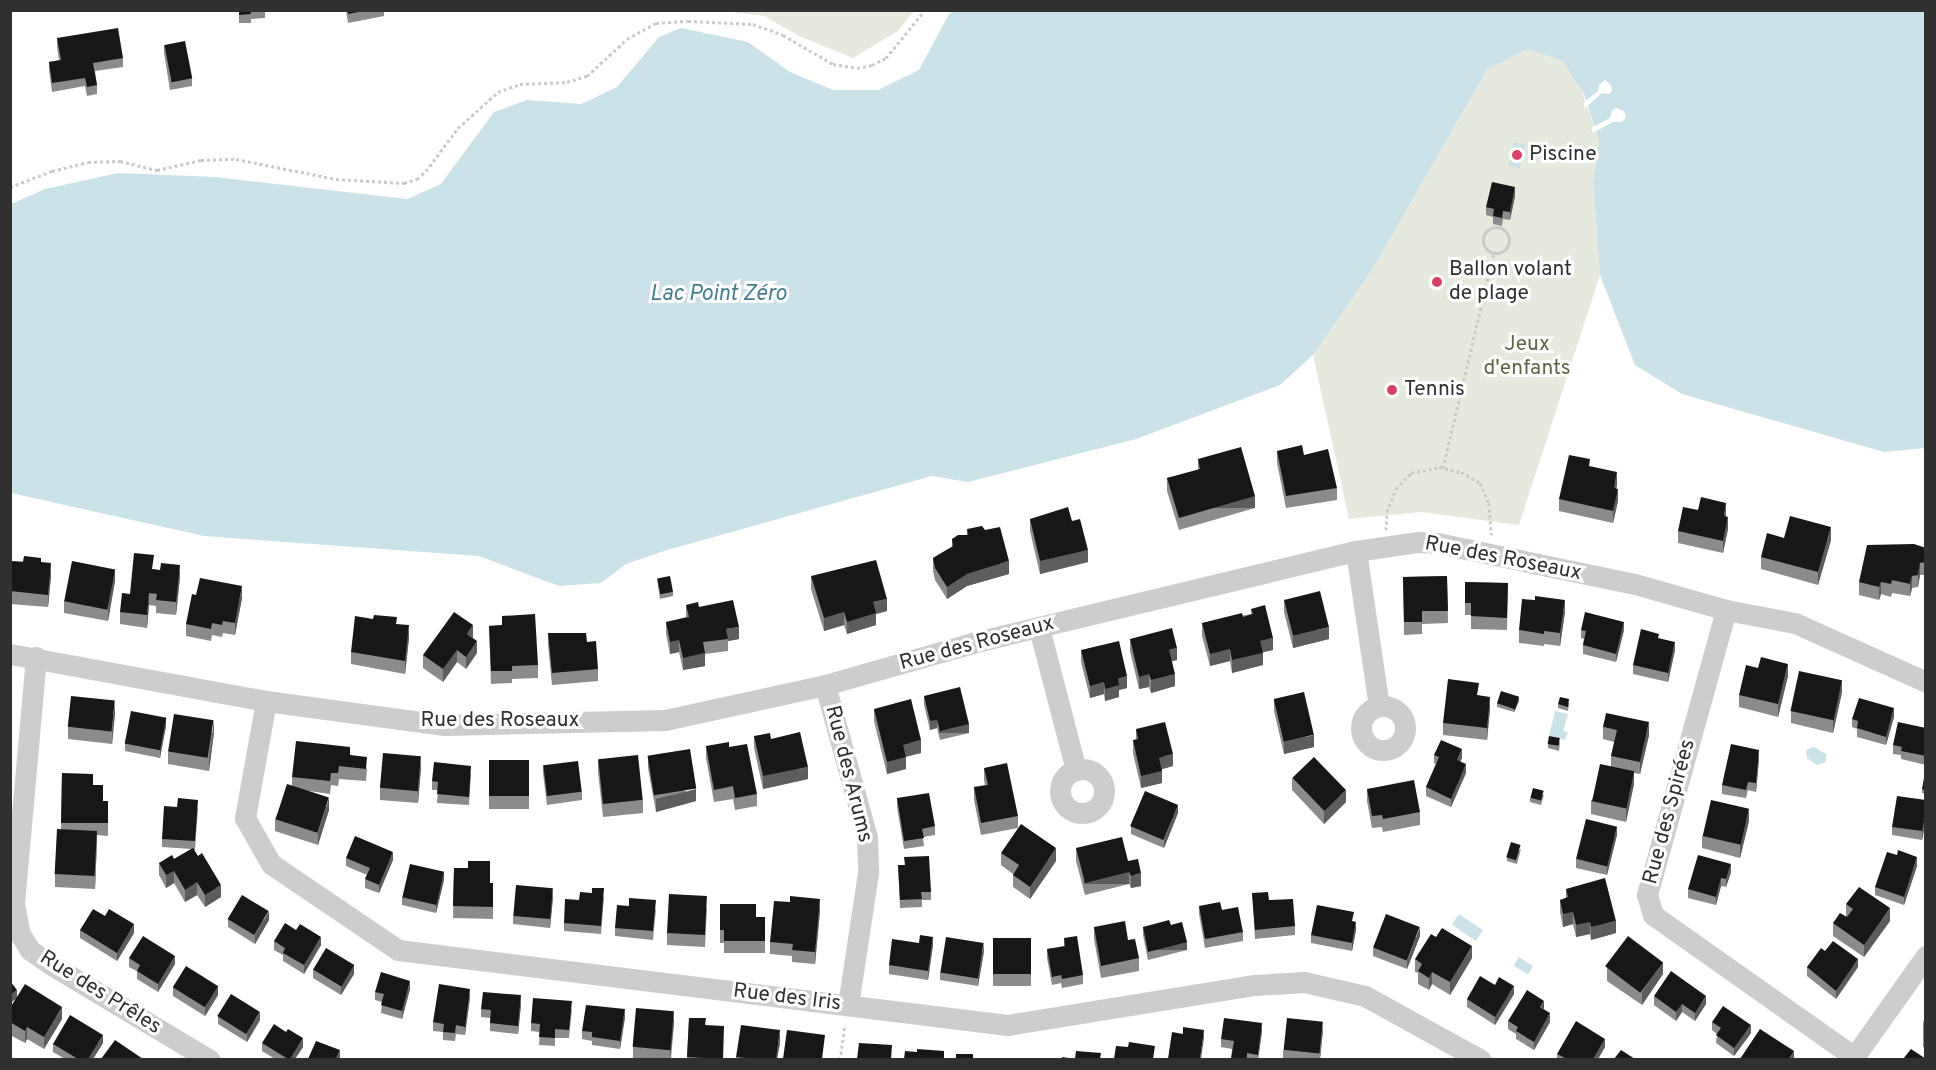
<!DOCTYPE html>
<html>
<head>
<meta charset="utf-8">
<style>
  body { margin:0 }
  #map { position:relative; width:1936px; height:1070px; overflow:hidden; background:#fff; font-family:Overpass,sans-serif }
  div>[style] { position:absolute }
  .green>* { inset:0; background:#e6e9dd }
  .water>* { inset:0; background:#cbe2e8; transform-origin:0 0 }
  .pier>* { inset:0; background:#fff }
  .path>* { height:3px; margin-top:-1.5px; transform-origin:0; background:repeating-linear-gradient(90deg,#cacaca 0 3px,transparent 0 6px) }
  .path>.ring { margin:-1.5px; padding:0; box-sizing:content-box; background:none; border:3px solid #cacaca; border-radius:50% }
  .minor>* { height:21px; margin:-10.5px; padding:0 10.5px; transform-origin:10.5px; border-radius:10.5px; background:#cdcdcd }
  .minor>.ring { margin:-10.5px; padding:0; box-sizing:content-box; background:none; border:21px solid #cdcdcd; border-radius:50% }
  .wall>* { inset:0; background:#8b8b8b; transform-origin:0 0 }
  .shaded-wall>* { inset:0; background:#5d5d5d; transform-origin:0 0 }
  .building>* { inset:0; background:#171717; transform-origin:0 0 }
  .dots>* { width:16px; height:16px; translate:-50% -50%; box-sizing:border-box; border:3px solid #fff; border-radius:50% }
  span { translate:-50% -50%; white-space:nowrap; text-align:center; line-height:1.15; -webkit-text-stroke:6px #fff; paint-order:stroke }
  .poi-label { font-size:21px; color:#303030 }
  .left { translate:0 -50%; text-align:left }
  .park-label { font-size:21px; color:#5b6941 }
  .street-label { font-size:21px; color:#303030 }
  .water-label { font-size:22px; color:#447d8d; font-style:italic }
  .frame { position:absolute; inset:0; border:12px solid #303030; pointer-events:none }
</style>
</head>
<body>
<div id="map">
  <div class="green">
    <div style="clip-path:polygon(722px 11px,914px 11px,898px 31px,853px 58px,801px 37px,764px 16px)"></div>
    <div style="clip-path:polygon(1528px 49px,1562px 61px,1582px 91px,1599px 141px,1593px 183px,1600px 275px,1519px 525px,1421px 512px,1349px 519px,1313px 355px,1372px 270px,1489px 68px)"></div>
  </div>
  <div class="water">
    <div style="clip-path:polygon(1095px 10px,1925px 11px,1925px 448px,1884px 452px,1682px 394px,1635px 365px,1600px 275px,1593px 183px,1599px 141px,1584px 94px,1562px 61px,1528px 49px,1488px 69px,1372px 270px,1313px 355px,1280px 385px,1136px 439px,968px 482px,932px 476px,667px 550px,626px 564px,601px 583px,559px 586px,479px 556px,204px 536px,11px 493px,11px 204px,45px 189px,118px 173px,215px 177px,407px 199px,441px 184px,494px 112px,527px 100px,581px 104px,617px 87px,659px 37px,681px 28px,748px 42px,790px 72px,833px 90px,878px 90px,919px 70px,949px 14px,954px 11px)"></div>
    <div style="left:1514px;top:142px;width:12px;height:24px;rotate:14deg"></div>
    <div style="clip-path:polygon(1555px 711px,1568px 714px,1563px 731px,1568px 732px,1565px 740px,1549px 736px)"></div>
    <div style="clip-path:polygon(1814px 747px,1826px 754px,1826px 762px,1817px 765px,1807px 758px,1806px 750px)"></div>
    <div style="left:1459px;top:914px;width:29px;height:13px;rotate:34deg"></div>
    <div style="left:1519px;top:957px;width:17px;height:10px;rotate:33deg"></div>
  </div>
  <div class="pier">
    <div style="clip-path:polygon(1605px 80px,1611px 85px,1612px 91px,1609px 94px,1602px 93px,1585px 108px,1583px 103px,1598px 91px,1599px 85px)"></div>
    <div style="clip-path:polygon(1616px 108px,1624px 111px,1626px 117px,1622px 122px,1613px 122px,1593px 133px,1591px 128px,1610px 118px,1612px 111px)"></div>
  </div>
  <div class="path">
    <div style="left:10px;top:187px;width:45px;rotate:-20.9deg"></div>
    <div style="left:52px;top:171px;width:37px;rotate:-14deg"></div>
    <div style="left:88px;top:162px;width:32px;rotate:-2deg"></div>
    <div style="left:120px;top:161px;width:38px;rotate:14deg"></div>
    <div style="left:157px;top:170px;width:45px;rotate:-12.8deg"></div>
    <div style="left:201px;top:160px;width:35px;rotate:-2deg"></div>
    <div style="left:236px;top:159px;width:102px;rotate:11.3deg"></div>
    <div style="left:336px;top:179px;width:68px;rotate:3.4deg"></div>
    <div style="left:404px;top:183px;width:14px;rotate:-17deg"></div>
    <div style="left:417px;top:179px;width:12px;rotate:-42deg"></div>
    <div style="left:426px;top:171px;width:54px;rotate:-53.3deg"></div>
    <div style="left:458px;top:128px;width:54px;rotate:-42deg"></div>
    <div style="left:498px;top:92px;width:23px;rotate:-20deg"></div>
    <div style="left:520px;top:84px;width:47px;rotate:-2.4deg"></div>
    <div style="left:567px;top:82px;width:21px;rotate:-17deg"></div>
    <div style="left:587px;top:76px;width:54px;rotate:-42.8deg"></div>
    <div style="left:627px;top:39px;width:33px;rotate:-29deg"></div>
    <div style="left:656px;top:23px;width:32px;rotate:-4deg"></div>
    <div style="left:688px;top:21px;width:65px;rotate:2.6deg"></div>
    <div style="left:753px;top:24px;width:32px;rotate:20deg"></div>
    <div style="left:783px;top:35px;width:58px;rotate:30.1deg"></div>
    <div style="left:833px;top:64px;width:24px;rotate:9deg"></div>
    <div style="left:857px;top:68px;width:15px;rotate:-11deg"></div>
    <div style="left:872px;top:65px;width:16px;rotate:-27deg"></div>
    <div style="left:886px;top:58px;width:62px;rotate:-50.9deg"></div>
    <div class="ring" style="left:1483px;top:227px;width:23px;height:23px"></div>
    <div style="left:1443px;top:468px;width:221px;rotate:-76.7deg"></div>
    <div style="left:1386px;top:530px;width:18px;rotate:-87deg"></div>
    <div style="left:1387px;top:512px;width:25px;rotate:-69deg"></div>
    <div style="left:1396px;top:489px;width:22px;rotate:-47deg"></div>
    <div style="left:1411px;top:473px;width:29px;rotate:-12deg"></div>
    <div style="left:1439px;top:467px;width:23px;rotate:13deg"></div>
    <div style="left:1461px;top:472px;width:22px;rotate:30deg"></div>
    <div style="left:1480px;top:483px;width:22px;rotate:66deg"></div>
    <div style="left:1489px;top:503px;width:32px;rotate:86deg"></div>
    <div style="left:840px;top:1060px;width:35px;rotate:-82deg"></div>
  </div>
  <div class="minor">
    <div style="left:1356px;top:551px;width:157px;rotate:81.6deg"></div>
    <div style="left:1726px;top:610px;width:296px;rotate:105.5deg"></div>
    <div style="left:1647px;top:895px;width:21px;rotate:73deg"></div>
    <div style="left:1653px;top:915px;width:246px;rotate:35.2deg"></div>
    <div style="left:1039px;top:628px;width:147px;rotate:75.4deg"></div>
    <div style="left:10px;top:654px;width:260px;rotate:10.4deg"></div>
    <div style="left:266px;top:701px;width:180px;rotate:7.7deg"></div>
    <div style="left:444px;top:725px;width:221px;rotate:-1.3deg"></div>
    <div style="left:665px;top:720px;width:164px;rotate:-12.3deg"></div>
    <div style="left:825px;top:685px;width:153px;rotate:-15.9deg"></div>
    <div style="left:972px;top:643px;width:395px;rotate:-13.5deg"></div>
    <div style="left:1356px;top:551px;width:63px;rotate:-8.3deg"></div>
    <div style="left:1418px;top:542px;width:19px;rotate:3deg"></div>
    <div style="left:1437px;top:543px;width:202px;rotate:11.7deg"></div>
    <div style="left:1635px;top:584px;width:95px;rotate:15.9deg"></div>
    <div style="left:1726px;top:610px;width:70px;rotate:10.7deg"></div>
    <div style="left:1795px;top:623px;width:144px;rotate:24.2deg"></div>
    <div style="left:36px;top:657px;width:248px;rotate:95.1deg"></div>
    <div style="left:14px;top:904px;width:31px;rotate:79deg"></div>
    <div style="left:20px;top:934px;width:19px;rotate:58deg"></div>
    <div style="left:30px;top:950px;width:24px;rotate:35deg"></div>
    <div style="left:50px;top:964px;width:187px;rotate:31deg"></div>
    <div style="left:825px;top:685px;width:158px;rotate:74.6deg"></div>
    <div style="left:867px;top:837px;width:36px;rotate:88deg"></div>
    <div style="left:868px;top:873px;width:134px;rotate:98.6deg"></div>
    <div style="left:266px;top:701px;width:119px;rotate:100.2deg"></div>
    <div style="left:245px;top:818px;width:53px;rotate:60.5deg"></div>
    <div style="left:271px;top:864px;width:153px;rotate:34.1deg"></div>
    <div style="left:398px;top:950px;width:614px;rotate:7.02deg"></div>
    <div style="left:1007px;top:1025px;width:251px;rotate:-9.2deg"></div>
    <div style="left:1255px;top:985px;width:49px;rotate:-3.5deg"></div>
    <div style="left:1304px;top:982px;width:63px;rotate:12.9deg"></div>
    <div style="left:1365px;top:996px;width:132px;rotate:28.9deg"></div>
    <div class="ring" style="left:1361px;top:706px;width:23px;height:23px"></div>
    <div class="ring" style="left:1060px;top:769px;width:23px;height:23px"></div>
    <div style="left:1852px;top:1060px;width:128px;rotate:-54.6deg"></div>
  </div>
  <div class="wall">
    <div style="clip-path:polygon(239px 10px,265px 10px,265px 18px,251px 19px,251px 23px,239px 23px)"></div>
    <div style="clip-path:polygon(346px 10px,384px 10px,384px 16px,348px 23px)"></div>
    <div style="clip-path:polygon(57px 38px,123px 58px,123px 67px,95px 71px,97px 85px,97px 94px,87px 96px,85px 86px,52px 92px,49px 70px,49px 62px,59px 60px,57px 47px)"></div>
    <div style="clip-path:polygon(164px 45px,192px 78px,192px 86px,170px 90px,164px 53px)"></div>
    <div style="clip-path:polygon(1515px 196px,1510px 220px,1503px 219px,1502px 226px,1493px 224px,1493px 217px,1486px 215px,1486px 207px)"></div>
    <div style="clip-path:polygon(1277px 451px,1304px 455px,1337px 488px,1337px 500px,1286px 508px,1277px 463px)"></div>
    <div style="clip-path:polygon(1198px 459px,1255px 508px,1179px 530px,1167px 491px,1167px 478px,1198px 470px)"></div>
    <div style="clip-path:polygon(1590px 467px,1617px 485px,1616px 488px,1618px 501px,1613px 523px,1559px 511px,1559px 499px)"></div>
    <div style="clip-path:polygon(1726px 517px,1728px 529px,1723px 553px,1678px 543px,1678px 531px)"></div>
    <div style="clip-path:polygon(1030px 519px,1072px 521px,1088px 562px,1040px 574px,1030px 531px)"></div>
    <div style="clip-path:polygon(967px 529px,1009px 574px,967px 586px,947px 599px,935px 580px,933px 571px,933px 558px,952px 547px,952px 539px,967px 535px)"></div>
    <div style="clip-path:polygon(1784px 538px,1831px 540px,1818px 585px,1761px 569px,1761px 557px)"></div>
    <div style="clip-path:polygon(1926px 548px,1926px 575px,1920px 575px,1918px 587px,1912px 588px,1910px 596px,1892px 593px,1891px 597px,1881px 594px,1879px 600px,1859px 595px,1859px 582px)"></div>
    <div style="clip-path:polygon(10px 561px,41px 562px,51px 576px,48px 607px,10px 604px)"></div>
    <div style="clip-path:polygon(154px 569px,180px 577px,176px 615px,156px 613px,156px 606px,149px 605px,147px 628px,120px 624px,120px 612px,130px 594px)"></div>
    <div style="clip-path:polygon(811px 576px,887px 611px,876px 614px,876px 625px,847px 634px,844px 625px,824px 631px,811px 589px)"></div>
    <div style="clip-path:polygon(1447px 576px,1448px 623px,1422px 624px,1422px 634px,1404px 635px,1403px 577px)"></div>
    <div style="clip-path:polygon(657px 579px,673px 592px,673px 596px,660px 599px)"></div>
    <div style="clip-path:polygon(115px 581px,108px 621px,64px 613px,64px 601px)"></div>
    <div style="clip-path:polygon(1465px 582px,1508px 583px,1507px 630px,1471px 629px,1471px 615px,1465px 615px)"></div>
    <div style="clip-path:polygon(242px 598px,235px 635px,223px 633px,222px 637px,212px 635px,211px 641px,186px 636px,186px 624px)"></div>
    <div style="clip-path:polygon(1284px 599px,1329px 639px,1293px 648px,1284px 612px)"></div>
    <div style="clip-path:polygon(686px 605px,699px 607px,739px 639px,728px 641px,728px 651px,705px 654px,705px 666px,683px 670px,679px 652px,670px 654px,666px 634px,666px 622px,686px 617px)"></div>
    <div style="clip-path:polygon(1251px 609px,1273px 650px,1263px 652px,1263px 665px,1232px 673px,1230px 661px,1210px 666px,1202px 636px,1202px 623px,1251px 614px)"></div>
    <div style="clip-path:polygon(1565px 612px,1560px 646px,1544px 644px,1544px 646px,1519px 643px,1519px 630px)"></div>
    <div style="clip-path:polygon(502px 616px,538px 665px,538px 678px,512px 679px,512px 683px,491px 684px,489px 626px,502px 625px)"></div>
    <div style="clip-path:polygon(397px 624px,409px 638px,405px 674px,351px 664px,351px 652px)"></div>
    <div style="clip-path:polygon(1581px 630px,1624px 630px,1616px 662px,1583px 654px,1583px 645px,1584px 639px,1581px 638px)"></div>
    <div style="clip-path:polygon(548px 633px,598px 669px,598px 681px,552px 685px,548px 645px)"></div>
    <div style="clip-path:polygon(473px 638px,477px 653px,466px 669px,457px 662px,443px 682px,423px 668px,423px 655px)"></div>
    <div style="clip-path:polygon(1130px 639px,1177px 660px,1172px 661px,1175px 686px,1151px 693px,1149px 687px,1139px 689px,1130px 651px)"></div>
    <div style="clip-path:polygon(1081px 650px,1127px 688px,1119px 690px,1119px 697px,1105px 701px,1104px 694px,1090px 698px,1081px 662px)"></div>
    <div style="clip-path:polygon(1675px 650px,1668px 682px,1633px 674px,1633px 665px)"></div>
    <div style="clip-path:polygon(1788px 676px,1778px 717px,1739px 707px,1739px 695px)"></div>
    <div style="clip-path:polygon(1842px 692px,1833px 733px,1791px 723px,1791px 711px)"></div>
    <div style="clip-path:polygon(1479px 695px,1490px 709px,1487px 740px,1443px 735px,1443px 723px)"></div>
    <div style="clip-path:polygon(924px 696px,969px 733px,940px 740px,937px 728px,930px 730px,924px 705px)"></div>
    <div style="clip-path:polygon(1274px 699px,1314px 747px,1284px 754px,1274px 711px)"></div>
    <div style="clip-path:polygon(1519px 701px,1514px 712px,1497px 707px,1497px 703px)"></div>
    <div style="clip-path:polygon(1569px 703px,1568px 711px,1558px 708px,1558px 704px)"></div>
    <div style="clip-path:polygon(874px 709px,921px 753px,906px 757px,906px 769px,887px 774px,874px 721px)"></div>
    <div style="clip-path:polygon(115px 713px,112px 744px,68px 739px,68px 727px)"></div>
    <div style="clip-path:polygon(1894px 717px,1886px 745px,1857px 737px,1857px 729px,1852px 727px,1852px 719px)"></div>
    <div style="clip-path:polygon(166px 726px,160px 758px,125px 751px,125px 743px)"></div>
    <div style="clip-path:polygon(1603px 727px,1649px 735px,1640px 774px,1634px 773px,1634px 784px,1626px 822px,1591px 814px,1591px 801px,1611px 766px,1611px 756px,1614px 742px,1603px 739px)"></div>
    <div style="clip-path:polygon(1926px 728px,1926px 765px,1901px 759px,1901px 755px,1893px 754px,1893px 745px)"></div>
    <div style="clip-path:polygon(1136px 729px,1173px 766px,1162px 769px,1162px 783px,1141px 788px,1133px 753px,1133px 740px,1136px 740px)"></div>
    <div style="clip-path:polygon(214px 732px,209px 771px,168px 764px,168px 752px)"></div>
    <div style="clip-path:polygon(754px 736px,771px 739px,808px 779px,763px 789px,754px 748px)"></div>
    <div style="clip-path:polygon(1560px 742px,1559px 751px,1548px 748px,1548px 744px)"></div>
    <div style="clip-path:polygon(706px 746px,729px 747px,757px 794px,757px 806px,735px 810px,733px 799px,714px 802px,706px 758px)"></div>
    <div style="clip-path:polygon(350px 755px,367px 769px,366px 781px,339px 779px,338px 786px,331px 785px,330px 794px,309px 791px,329px 810px,318px 845px,275px 831px,275px 819px,292px 786px,292px 777px)"></div>
    <div style="clip-path:polygon(1434px 755px,1462px 758px,1460px 762px,1466px 773px,1451px 807px,1426px 796px,1426px 787px,1436px 764px,1434px 763px)"></div>
    <div style="clip-path:polygon(648px 756px,696px 801px,656px 812px,648px 768px)"></div>
    <div style="clip-path:polygon(1759px 759px,1756px 792px,1748px 790px,1746px 798px,1722px 794px,1722px 785px)"></div>
    <div style="left:489px;top:760px;width:40px;height:49px"></div>
    <div style="clip-path:polygon(598px 760px,643px 800px,643px 813px,603px 817px,598px 772px)"></div>
    <div style="clip-path:polygon(543px 765px,582px 792px,582px 800px,547px 805px,543px 773px)"></div>
    <div style="clip-path:polygon(421px 768px,418px 803px,380px 800px,380px 788px)"></div>
    <div style="clip-path:polygon(984px 768px,1018px 816px,1018px 828px,981px 835px,974px 800px,974px 787px,985px 785px,984px 780px)"></div>
    <div style="clip-path:polygon(62px 773px,93px 785px,103px 801px,108px 801px,108px 836px,97px 835px,95px 889px,55px 887px,55px 874px,61px 829px)"></div>
    <div style="clip-path:polygon(471px 774px,469px 805px,437px 803px,438px 790px,432px 790px,432px 781px)"></div>
    <div style="clip-path:polygon(1292px 778px,1346px 802px,1324px 824px,1292px 790px)"></div>
    <div style="clip-path:polygon(1926px 779px,1926px 794px,1922px 793px,1922px 789px)"></div>
    <div style="clip-path:polygon(1367px 789px,1420px 812px,1420px 825px,1383px 832px,1382px 827px,1372px 828px,1367px 801px)"></div>
    <div style="clip-path:polygon(1544px 795px,1541px 805px,1530px 802px,1530px 798px)"></div>
    <div style="clip-path:polygon(897px 798px,935px 826px,935px 835px,923px 837px,924px 846px,904px 849px,897px 807px)"></div>
    <div style="clip-path:polygon(1926px 800px,1926px 819px,1922px 840px,1892px 835px,1892px 827px)"></div>
    <div style="clip-path:polygon(198px 808px,195px 850px,194px 850px,221px 897px,205px 907px,197px 895px,185px 902px,174px 883px,166px 888px,159px 875px,159px 863px,174px 859px,191px 849px,162px 847px,162px 839px)"></div>
    <div style="clip-path:polygon(1178px 813px,1164px 848px,1131px 834px,1131px 826px)"></div>
    <div style="clip-path:polygon(1749px 821px,1740px 858px,1702px 848px,1702px 836px)"></div>
    <div style="clip-path:polygon(1617px 835px,1607px 875px,1576px 868px,1576px 859px)"></div>
    <div style="clip-path:polygon(1076px 848px,1128px 861px,1141px 886px,1131px 888px,1129px 884px,1085px 895px,1076px 861px)"></div>
    <div style="clip-path:polygon(1521px 849px,1517px 864px,1507px 861px,1507px 857px)"></div>
    <div style="clip-path:polygon(1001px 853px,1056px 861px,1030px 899px,1013px 887px,1013px 874px,1001px 865px)"></div>
    <div style="clip-path:polygon(346px 858px,393px 860px,379px 893px,365px 888px,365px 879px,367px 875px,346px 866px)"></div>
    <div style="clip-path:polygon(898px 865px,904px 865px,931px 892px,931px 900px,922px 900px,922px 907px,900px 908px)"></div>
    <div style="clip-path:polygon(1917px 866px,1904px 905px,1875px 895px,1875px 887px)"></div>
    <div style="clip-path:polygon(454px 868px,490px 883px,493px 883px,493px 919px,453px 918px)"></div>
    <div style="clip-path:polygon(1731px 872px,1726px 887px,1721px 886px,1716px 905px,1688px 898px,1688px 889px)"></div>
    <div style="clip-path:polygon(444px 880px,436px 913px,402px 905px,402px 897px)"></div>
    <div style="clip-path:polygon(1566px 889px,1616px 933px,1591px 940px,1590px 934px,1576px 937px,1573px 924px,1563px 927px,1560px 912px,1560px 900px,1566px 898px)"></div>
    <div style="clip-path:polygon(1252px 893px,1269px 900px,1295px 926px,1295px 935px,1255px 939px)"></div>
    <div style="clip-path:polygon(553px 897px,550px 928px,513px 924px,513px 916px)"></div>
    <div style="clip-path:polygon(604px 897px,601px 934px,564px 931px,564px 923px,579px 900px)"></div>
    <div style="clip-path:polygon(790px 902px,820px 911px,815px 964px,792px 962px,792px 956px,770px 954px,770px 942px)"></div>
    <div style="clip-path:polygon(720px 904px,756px 917px,765px 917px,765px 953px,724px 953px,724px 943px,720px 943px)"></div>
    <div style="clip-path:polygon(1846px 904px,1890px 921px,1864px 957px,1833px 936px,1833px 923px,1846px 916px)"></div>
    <div style="clip-path:polygon(1199px 906px,1222px 910px,1243px 932px,1243px 941px,1205px 948px,1199px 914px)"></div>
    <div style="clip-path:polygon(707px 908px,705px 947px,667px 945px,667px 933px)"></div>
    <div style="clip-path:polygon(656px 909px,653px 940px,615px 936px,615px 928px)"></div>
    <div style="clip-path:polygon(105px 916px,134px 933px,117px 961px,80px 938px,80px 930px)"></div>
    <div style="clip-path:polygon(228px 919px,269px 920px,255px 944px,228px 927px)"></div>
    <div style="clip-path:polygon(1353px 921px,1356px 930px,1352px 951px,1311px 943px,1311px 935px)"></div>
    <div style="clip-path:polygon(1171px 925px,1187px 950px,1148px 960px,1143px 935px,1143px 927px)"></div>
    <div style="clip-path:polygon(1094px 927px,1139px 958px,1139px 971px,1101px 978px,1094px 939px)"></div>
    <div style="clip-path:polygon(1420px 936px,1407px 969px,1373px 956px,1373px 948px)"></div>
    <div style="left:993px;top:938px;width:38px;height:48px"></div>
    <div style="clip-path:polygon(1064px 938px,1083px 975px,1083px 984px,1062px 988px,1061px 983px,1052px 985px,1047px 958px,1047px 949px,1064px 947px)"></div>
    <div style="clip-path:polygon(274px 941px,321px 945px,304px 974px,283px 961px,283px 955px,274px 950px)"></div>
    <div style="clip-path:polygon(933px 945px,928px 980px,889px 974px,889px 965px)"></div>
    <div style="clip-path:polygon(984px 951px,978px 986px,940px 980px,940px 972px)"></div>
    <div style="clip-path:polygon(1825px 951px,1858px 967px,1836px 999px,1807px 976px,1807px 967px)"></div>
    <div style="clip-path:polygon(129px 958px,175px 964px,158px 992px,137px 979px,137px 971px,129px 967px)"></div>
    <div style="clip-path:polygon(1472px 958px,1450px 995px,1432px 984px,1429px 990px,1418px 984px,1418px 973px,1415px 972px,1415px 959px)"></div>
    <div style="clip-path:polygon(1607px 968px,1663px 974px,1642px 1005px,1607px 981px)"></div>
    <div style="clip-path:polygon(313px 969px,354px 974px,341px 995px,313px 978px)"></div>
    <div style="clip-path:polygon(10px 981px,17px 997px,62px 1019px,44px 1049px,27px 1039px,25px 1043px,10px 1035px,10px 1008px,16px 999px,10px 1003px)"></div>
    <div style="clip-path:polygon(173px 987px,218px 995px,205px 1016px,173px 996px)"></div>
    <div style="clip-path:polygon(410px 989px,402px 1019px,381px 1013px,382px 1002px,375px 1000px,375px 992px)"></div>
    <div style="clip-path:polygon(1514px 994px,1495px 1025px,1467px 1007px,1467px 999px)"></div>
    <div style="clip-path:polygon(1654px 996px,1706px 1004px,1695px 1021px,1682px 1012px,1676px 1021px,1654px 1005px)"></div>
    <div style="clip-path:polygon(470px 997px,465px 1035px,456px 1034px,455px 1041px,443px 1040px,443px 1032px,433px 1031px,433px 1022px)"></div>
    <div style="clip-path:polygon(521px 1004px,518px 1034px,490px 1031px,490px 1018px,481px 1017px,481px 1009px)"></div>
    <div style="clip-path:polygon(572px 1009px,569px 1038px,555px 1038px,555px 1046px,539px 1045px,540px 1032px,531px 1031px,531px 1023px)"></div>
    <div style="clip-path:polygon(1544px 1009px,1550px 1022px,1534px 1050px,1516px 1039px,1516px 1034px,1508px 1029px,1508px 1021px)"></div>
    <div style="clip-path:polygon(218px 1016px,260px 1020px,247px 1042px,218px 1024px)"></div>
    <div style="clip-path:polygon(625px 1017px,620px 1049px,592px 1045px,592px 1041px,582px 1039px,582px 1031px)"></div>
    <div style="clip-path:polygon(689px 1018px,706px 1025px,723px 1059px,687px 1059px)"></div>
    <div style="clip-path:polygon(1926px 1018px,1926px 1048px,1923px 1047px,1923px 1022px)"></div>
    <div style="clip-path:polygon(1712px 1022px,1751px 1033px,1734px 1056px,1716px 1043px,1717px 1034px,1712px 1030px)"></div>
    <div style="clip-path:polygon(674px 1023px,671px 1059px,633px 1059px,633px 1047px)"></div>
    <div style="clip-path:polygon(1323px 1030px,1320px 1059px,1283px 1059px,1283px 1050px)"></div>
    <div style="clip-path:polygon(1262px 1031px,1258px 1059px,1231px 1059px,1232px 1049px,1221px 1047px,1221px 1039px)"></div>
    <div style="clip-path:polygon(103px 1043px,93px 1059px,65px 1059px,53px 1052px,53px 1044px)"></div>
    <div style="clip-path:polygon(262px 1043px,303px 1047px,295px 1059px,275px 1059px,262px 1051px)"></div>
    <div style="clip-path:polygon(780px 1043px,777px 1059px,736px 1059px,736px 1057px)"></div>
    <div style="clip-path:polygon(1605px 1047px,1598px 1059px,1557px 1059px,1557px 1054px)"></div>
  </div>
  <div class="shaded-wall">
    <div style="clip-path:polygon(1515px 187px,1515px 196px,1510px 220px,1510px 212px)"></div>
    <div style="clip-path:polygon(1617px 472px,1617px 485px,1614px 500px,1614px 488px)"></div>
    <div style="clip-path:polygon(1618px 489px,1618px 501px,1613px 523px,1613px 511px)"></div>
    <div style="left:1255px;top:496px;width:12px;height:79px;rotate:90deg"></div>
    <div style="clip-path:polygon(1726px 503px,1726px 515px,1724px 528px,1724px 516px)"></div>
    <div style="clip-path:polygon(1728px 517px,1728px 529px,1723px 553px,1723px 541px)"></div>
    <div style="clip-path:polygon(1831px 527px,1831px 540px,1818px 585px,1818px 572px)"></div>
    <div style="clip-path:polygon(1088px 550px,1088px 562px,1040px 574px,1040px 561px)"></div>
    <div style="clip-path:polygon(1009px 561px,1009px 574px,967px 586px,947px 599px,947px 587px,967px 574px)"></div>
    <div style="clip-path:polygon(51px 563px,51px 576px,48px 607px,48px 595px)"></div>
    <div style="clip-path:polygon(1920px 563px,1920px 575px,1918px 587px,1918px 575px)"></div>
    <div style="clip-path:polygon(180px 565px,180px 577px,176px 615px,176px 602px)"></div>
    <div style="clip-path:polygon(115px 569px,115px 581px,108px 621px,108px 609px)"></div>
    <div style="clip-path:polygon(1912px 576px,1912px 588px,1910px 596px,1910px 584px)"></div>
    <div style="clip-path:polygon(1881px 582px,1881px 594px,1879px 600px,1879px 587px)"></div>
    <div style="clip-path:polygon(242px 586px,242px 598px,235px 635px,235px 623px)"></div>
    <div style="clip-path:polygon(149px 593px,149px 605px,147px 628px,147px 615px)"></div>
    <div style="clip-path:polygon(887px 599px,887px 611px,876px 614px,876px 625px,847px 634px,847px 622px,873px 602px)"></div>
    <div style="clip-path:polygon(1565px 600px,1565px 612px,1560px 646px,1560px 633px)"></div>
    <div style="clip-path:polygon(844px 612px,844px 625px,824px 631px,824px 618px)"></div>
    <div style="clip-path:polygon(1624px 622px,1624px 630px,1616px 662px,1616px 654px)"></div>
    <div style="clip-path:polygon(409px 625px,409px 638px,405px 674px,405px 661px)"></div>
    <div style="clip-path:polygon(473px 625px,473px 638px,467px 634px)"></div>
    <div style="clip-path:polygon(739px 627px,739px 639px,728px 641px,726px 629px)"></div>
    <div style="clip-path:polygon(1329px 627px,1329px 639px,1293px 648px,1293px 636px)"></div>
    <div style="clip-path:polygon(1273px 638px,1273px 650px,1260px 653px,1260px 641px)"></div>
    <div style="clip-path:polygon(679px 640px,679px 652px,670px 654px,670px 642px)"></div>
    <div style="clip-path:polygon(477px 641px,477px 653px,466px 669px,466px 657px)"></div>
    <div style="clip-path:polygon(1675px 642px,1675px 650px,1668px 682px,1668px 673px)"></div>
    <div style="clip-path:polygon(1177px 648px,1177px 660px,1169px 662px,1169px 650px)"></div>
    <div style="clip-path:polygon(1230px 649px,1230px 661px,1210px 666px,1210px 654px)"></div>
    <div style="clip-path:polygon(457px 650px,457px 662px,443px 682px,443px 669px)"></div>
    <div style="clip-path:polygon(705px 653px,705px 666px,683px 670px,683px 658px)"></div>
    <div style="clip-path:polygon(1263px 653px,1263px 665px,1232px 673px,1232px 660px)"></div>
    <div style="clip-path:polygon(1788px 664px,1788px 676px,1778px 717px,1778px 704px)"></div>
    <div style="clip-path:polygon(1149px 674px,1149px 687px,1139px 689px,1139px 677px)"></div>
    <div style="clip-path:polygon(1175px 674px,1175px 686px,1151px 693px,1151px 680px)"></div>
    <div style="clip-path:polygon(1127px 676px,1127px 688px,1119px 690px,1119px 697px,1105px 701px,1105px 689px,1118px 679px)"></div>
    <div style="clip-path:polygon(1842px 680px,1842px 692px,1833px 733px,1833px 720px)"></div>
    <div style="clip-path:polygon(1104px 682px,1104px 694px,1090px 698px,1090px 686px)"></div>
    <div style="clip-path:polygon(1490px 697px,1490px 709px,1487px 740px,1487px 728px)"></div>
    <div style="clip-path:polygon(1519px 697px,1519px 701px,1514px 712px,1514px 708px)"></div>
    <div style="clip-path:polygon(115px 701px,115px 713px,112px 744px,112px 731px)"></div>
    <div style="clip-path:polygon(1894px 708px,1894px 717px,1886px 745px,1886px 737px)"></div>
    <div style="clip-path:polygon(166px 718px,166px 726px,160px 758px,160px 750px)"></div>
    <div style="clip-path:polygon(214px 720px,214px 732px,209px 771px,209px 758px)"></div>
    <div style="clip-path:polygon(937px 720px,937px 728px,930px 730px,930px 721px)"></div>
    <div style="clip-path:polygon(1649px 722px,1649px 735px,1640px 774px,1640px 762px)"></div>
    <div style="left:969px;top:724px;width:9px;height:30px;rotate:90deg"></div>
    <div style="clip-path:polygon(1314px 735px,1314px 747px,1284px 754px,1284px 742px)"></div>
    <div style="clip-path:polygon(921px 740px,921px 753px,903px 757px,903px 745px)"></div>
    <div style="clip-path:polygon(1462px 749px,1462px 758px,1457px 769px,1457px 760px)"></div>
    <div style="clip-path:polygon(1759px 750px,1759px 759px,1756px 792px,1756px 783px)"></div>
    <div style="clip-path:polygon(1173px 754px,1173px 766px,1159px 770px,1159px 758px)"></div>
    <div style="clip-path:polygon(421px 756px,421px 768px,418px 803px,418px 791px)"></div>
    <div style="clip-path:polygon(906px 757px,906px 769px,887px 774px,887px 762px)"></div>
    <div style="clip-path:polygon(1466px 764px,1466px 773px,1451px 807px,1451px 799px)"></div>
    <div style="clip-path:polygon(808px 767px,808px 779px,763px 789px,763px 776px)"></div>
    <div style="clip-path:polygon(1162px 771px,1162px 783px,1141px 788px,1141px 776px)"></div>
    <div style="clip-path:polygon(1634px 771px,1634px 784px,1626px 822px,1626px 809px)"></div>
    <div style="clip-path:polygon(696px 789px,696px 801px,656px 812px,656px 799px)"></div>
    <div style="clip-path:polygon(1346px 790px,1346px 802px,1324px 824px,1324px 811px)"></div>
    <div style="clip-path:polygon(329px 798px,329px 810px,318px 845px,318px 833px)"></div>
    <div style="clip-path:polygon(1178px 805px,1178px 813px,1164px 848px,1164px 840px)"></div>
    <div style="clip-path:polygon(1749px 809px,1749px 821px,1740px 858px,1740px 845px)"></div>
    <div style="clip-path:polygon(1926px 811px,1926px 819px,1922px 840px,1922px 831px)"></div>
    <div style="clip-path:polygon(1617px 827px,1617px 835px,1607px 875px,1607px 867px)"></div>
    <div style="clip-path:polygon(97px 831px,97px 843px,95px 889px,95px 877px)"></div>
    <div style="clip-path:polygon(1056px 848px,1056px 861px,1030px 899px,1030px 887px)"></div>
    <div style="clip-path:polygon(393px 852px,393px 860px,379px 893px,379px 885px)"></div>
    <div style="clip-path:polygon(1917px 857px,1917px 866px,1904px 905px,1904px 897px)"></div>
    <div style="clip-path:polygon(1731px 864px,1731px 872px,1726px 887px,1726px 879px)"></div>
    <div style="clip-path:polygon(174px 871px,174px 883px,166px 888px,166px 875px)"></div>
    <div style="clip-path:polygon(444px 872px,444px 880px,436px 913px,436px 905px)"></div>
    <div style="left:1129px;top:872px;width:12px;height:45px;rotate:90deg"></div>
    <div style="clip-path:polygon(1141px 873px,1141px 886px,1131px 888px,1131px 876px)"></div>
    <div style="clip-path:polygon(1721px 878px,1721px 886px,1716px 905px,1716px 897px)"></div>
    <div style="clip-path:polygon(197px 882px,197px 895px,185px 902px,185px 890px)"></div>
    <div style="clip-path:polygon(221px 885px,221px 897px,205px 907px,205px 895px)"></div>
    <div style="clip-path:polygon(553px 888px,553px 897px,550px 928px,550px 920px)"></div>
    <div style="clip-path:polygon(820px 899px,820px 911px,815px 964px,815px 952px)"></div>
    <div style="clip-path:polygon(1890px 908px,1890px 921px,1864px 957px,1864px 945px)"></div>
    <div style="clip-path:polygon(269px 911px,269px 920px,255px 944px,255px 935px)"></div>
    <div style="clip-path:polygon(1573px 912px,1573px 924px,1563px 927px,1563px 914px)"></div>
    <div style="clip-path:polygon(1616px 921px,1616px 933px,1591px 940px,1591px 927px)"></div>
    <div style="clip-path:polygon(1356px 922px,1356px 930px,1352px 951px,1352px 943px)"></div>
    <div style="clip-path:polygon(1590px 922px,1590px 934px,1576px 937px,1576px 925px)"></div>
    <div style="clip-path:polygon(134px 924px,134px 933px,117px 961px,117px 953px)"></div>
    <div style="clip-path:polygon(1420px 927px,1420px 936px,1407px 969px,1407px 961px)"></div>
    <div style="clip-path:polygon(321px 937px,321px 945px,304px 974px,304px 965px)"></div>
    <div style="clip-path:polygon(933px 937px,933px 945px,928px 980px,928px 971px)"></div>
    <div style="left:1187px;top:942px;width:8px;height:40px;rotate:90deg"></div>
    <div style="clip-path:polygon(984px 943px,984px 951px,978px 986px,978px 978px)"></div>
    <div style="clip-path:polygon(1472px 946px,1472px 958px,1450px 995px,1450px 982px)"></div>
    <div style="clip-path:polygon(175px 956px,175px 964px,158px 992px,158px 984px)"></div>
    <div style="clip-path:polygon(1858px 959px,1858px 967px,1836px 999px,1836px 991px)"></div>
    <div style="clip-path:polygon(1663px 962px,1663px 974px,1642px 1005px,1642px 992px)"></div>
    <div style="clip-path:polygon(354px 965px,354px 974px,341px 995px,341px 987px)"></div>
    <div style="clip-path:polygon(1432px 972px,1432px 984px,1429px 990px,1429px 978px)"></div>
    <div style="clip-path:polygon(410px 981px,410px 989px,402px 1019px,402px 1011px)"></div>
    <div style="clip-path:polygon(218px 986px,218px 995px,205px 1016px,205px 1008px)"></div>
    <div style="clip-path:polygon(1514px 986px,1514px 994px,1495px 1025px,1495px 1017px)"></div>
    <div style="clip-path:polygon(470px 989px,470px 997px,465px 1035px,465px 1027px)"></div>
    <div style="clip-path:polygon(17px 990px,17px 998px,10px 1003px,10px 995px)"></div>
    <div style="clip-path:polygon(521px 995px,521px 1004px,518px 1034px,518px 1026px)"></div>
    <div style="clip-path:polygon(1706px 996px,1706px 1004px,1695px 1021px,1695px 1013px)"></div>
    <div style="clip-path:polygon(1544px 1001px,1544px 1009px,1540px 1007px)"></div>
    <div style="clip-path:polygon(1682px 1004px,1682px 1012px,1676px 1021px,1676px 1012px)"></div>
    <div style="clip-path:polygon(62px 1007px,62px 1019px,44px 1049px,44px 1037px)"></div>
    <div style="clip-path:polygon(625px 1009px,625px 1017px,620px 1049px,620px 1041px)"></div>
    <div style="clip-path:polygon(674px 1011px,674px 1023px,670px 1059px,670px 1051px)"></div>
    <div style="clip-path:polygon(260px 1012px,260px 1020px,247px 1042px,247px 1033px)"></div>
    <div style="clip-path:polygon(1550px 1013px,1550px 1022px,1534px 1050px,1534px 1042px)"></div>
    <div style="clip-path:polygon(1323px 1022px,1323px 1030px,1320px 1059px,1320px 1054px)"></div>
    <div style="clip-path:polygon(1262px 1023px,1262px 1031px,1258px 1059px,1258px 1055px)"></div>
    <div style="clip-path:polygon(1751px 1025px,1751px 1033px,1734px 1056px,1734px 1048px)"></div>
    <div style="clip-path:polygon(27px 1027px,27px 1039px,25px 1043px,25px 1031px)"></div>
    <div style="clip-path:polygon(780px 1030px,780px 1043px,777px 1059px,776px 1059px)"></div>
    <div style="clip-path:polygon(1204px 1030px,1204px 1038px,1201px 1059px,1200px 1059px)"></div>
    <div style="clip-path:polygon(103px 1035px,103px 1043px,93px 1059px,88px 1059px)"></div>
    <div style="clip-path:polygon(303px 1038px,303px 1047px,295px 1059px,290px 1059px)"></div>
    <div style="clip-path:polygon(1605px 1039px,1605px 1047px,1598px 1059px,1593px 1059px)"></div>
    <div style="clip-path:polygon(340px 1050px,340px 1059px,336px 1059px)"></div>
    <div style="clip-path:polygon(1794px 1051px,1794px 1059px,1789px 1059px)"></div>
  </div>
  <div class="building">
    <div style="clip-path:polygon(239px 10px,257px 10px,250px 11px,251px 14px,239px 15px)"></div>
    <div style="clip-path:polygon(348px 10px,369px 10px,348px 14px)"></div>
    <div style="clip-path:polygon(118px 28px,123px 58px,93px 63px,97px 85px,87px 87px,85px 78px,52px 83px,49px 62px,61px 60px,57px 38px)"></div>
    <div style="left:185px;top:41px;width:38px;height:21px;rotate:79deg"></div>
    <div style="clip-path:polygon(1492px 182px,1515px 187px,1510px 212px,1503px 211px,1502px 218px,1493px 216px,1494px 209px,1486px 207px)"></div>
    <div style="clip-path:polygon(1302px 445px,1304px 455px,1328px 449px,1337px 488px,1286px 496px,1277px 451px)"></div>
    <div style="clip-path:polygon(1241px 447px,1255px 496px,1179px 518px,1167px 478px,1200px 469px,1198px 459px)"></div>
    <div style="clip-path:polygon(1569px 455px,1590px 459px,1589px 466px,1617px 472px,1614px 488px,1618px 489px,1613px 511px,1559px 499px)"></div>
    <div style="clip-path:polygon(1701px 497px,1726px 503px,1724px 516px,1728px 517px,1723px 541px,1678px 531px,1683px 507px,1698px 510px)"></div>
    <div style="clip-path:polygon(1068px 507px,1072px 521px,1080px 519px,1088px 550px,1040px 561px,1030px 519px)"></div>
    <div style="clip-path:polygon(1790px 516px,1831px 527px,1818px 572px,1761px 557px,1767px 533px,1784px 538px)"></div>
    <div style="clip-path:polygon(982px 526px,985px 530px,1000px 527px,1009px 561px,967px 574px,947px 587px,935px 568px,933px 558px,953px 546px,952px 539px,958px 535px,968px 535px,967px 529px)"></div>
    <div style="clip-path:polygon(1914px 544px,1926px 548px,1926px 562px,1920px 563px,1918px 575px,1912px 576px,1910px 584px,1892px 580px,1891px 584px,1881px 582px,1879px 587px,1859px 582px,1867px 545px)"></div>
    <div style="clip-path:polygon(134px 553px,154px 555px,152px 569px,160px 570px,161px 563px,180px 565px,176px 602px,156px 600px,157px 594px,149px 593px,147px 615px,120px 612px,122px 593px,130px 594px)"></div>
    <div style="clip-path:polygon(24px 556px,41px 558px,41px 562px,51px 563px,48px 595px,10px 591px,10px 561px,23px 562px)"></div>
    <div style="clip-path:polygon(876px 560px,887px 599px,873px 602px,876px 613px,847px 622px,844px 612px,824px 618px,811px 576px)"></div>
    <div style="left:72px;top:561px;width:44px;height:41px;rotate:11deg"></div>
    <div style="left:670px;top:576px;width:16px;height:13px;rotate:79deg"></div>
    <div style="clip-path:polygon(1447px 576px,1448px 611px,1422px 611px,1422px 622px,1404px 622px,1403px 577px)"></div>
    <div style="clip-path:polygon(200px 578px,242px 586px,235px 623px,223px 621px,222px 625px,212px 623px,211px 629px,186px 624px,192px 594px,196px 595px)"></div>
    <div style="clip-path:polygon(1465px 582px,1508px 583px,1507px 618px,1471px 616px,1471px 603px,1465px 603px)"></div>
    <div style="left:1320px;top:591px;width:37px;height:37px;rotate:76deg"></div>
    <div style="clip-path:polygon(1535px 596px,1565px 600px,1560px 633px,1544px 631px,1544px 634px,1519px 630px,1522px 599px,1535px 600px)"></div>
    <div style="clip-path:polygon(733px 600px,739px 627px,726px 629px,728px 639px,703px 642px,705px 653px,683px 658px,679px 640px,670px 642px,666px 622px,689px 617px,686px 605px,698px 602px,699px 607px)"></div>
    <div style="clip-path:polygon(1265px 605px,1273px 638px,1260px 641px,1263px 653px,1232px 660px,1230px 649px,1210px 654px,1202px 623px,1242px 613px,1243px 617px,1253px 614px,1251px 609px)"></div>
    <div style="clip-path:polygon(454px 612px,473px 625px,467px 634px,477px 641px,466px 657px,457px 650px,443px 669px,423px 655px)"></div>
    <div style="clip-path:polygon(1585px 612px,1624px 622px,1616px 654px,1583px 645px,1586px 631px,1581px 630px)"></div>
    <div style="clip-path:polygon(535px 614px,538px 665px,512px 666px,512px 671px,491px 671px,489px 626px,502px 625px,502px 616px)"></div>
    <div style="clip-path:polygon(374px 615px,397px 617px,396px 624px,409px 625px,405px 661px,351px 652px,355px 616px,373px 619px)"></div>
    <div style="clip-path:polygon(1172px 628px,1177px 648px,1169px 650px,1175px 674px,1151px 680px,1149px 674px,1139px 677px,1130px 639px)"></div>
    <div style="clip-path:polygon(1641px 629px,1659px 634px,1658px 638px,1675px 642px,1668px 673px,1633px 665px)"></div>
    <div style="clip-path:polygon(548px 633px,586px 633px,587px 642px,596px 641px,598px 669px,552px 673px)"></div>
    <div style="clip-path:polygon(1119px 641px,1127px 676px,1118px 679px,1119px 685px,1105px 689px,1104px 682px,1090px 686px,1081px 650px)"></div>
    <div style="clip-path:polygon(1761px 657px,1788px 664px,1778px 704px,1739px 695px,1746px 665px,1758px 668px)"></div>
    <div style="left:1799px;top:671px;width:44px;height:41px;rotate:12deg"></div>
    <div style="clip-path:polygon(1448px 679px,1479px 683px,1477px 695px,1490px 697px,1487px 728px,1443px 723px)"></div>
    <div style="clip-path:polygon(960px 687px,969px 724px,940px 731px,937px 720px,930px 721px,924px 696px)"></div>
    <div style="left:1501px;top:691px;width:19px;height:13px;rotate:18deg"></div>
    <div style="left:1304px;top:692px;width:44px;height:31px;rotate:77deg"></div>
    <div style="left:71px;top:696px;width:44px;height:31px;rotate:6deg"></div>
    <div style="clip-path:polygon(1560px 697px,1569px 699px,1568px 707px,1558px 704px)"></div>
    <div style="clip-path:polygon(1859px 698px,1894px 708px,1886px 737px,1857px 728px,1858px 721px,1852px 719px)"></div>
    <div style="clip-path:polygon(911px 699px,921px 740px,903px 745px,906px 757px,887px 762px,874px 709px)"></div>
    <div style="left:131px;top:711px;width:36px;height:33px;rotate:11deg"></div>
    <div style="clip-path:polygon(1606px 713px,1649px 722px,1640px 762px,1611px 756px,1617px 730px,1603px 727px)"></div>
    <div style="left:174px;top:714px;width:40px;height:38px;rotate:9deg"></div>
    <div style="clip-path:polygon(1165px 722px,1173px 754px,1159px 758px,1162px 771px,1141px 776px,1133px 740px,1138px 739px,1136px 729px)"></div>
    <div style="clip-path:polygon(1898px 722px,1926px 728px,1926px 756px,1901px 751px,1902px 747px,1893px 745px)"></div>
    <div style="clip-path:polygon(800px 732px,808px 767px,763px 776px,754px 736px,770px 733px,771px 739px)"></div>
    <div style="left:1549px;top:736px;width:11px;height:8px;rotate:10deg"></div>
    <div style="clip-path:polygon(1441px 740px,1462px 749px,1457px 760px,1466px 764px,1451px 799px,1426px 787px,1439px 757px,1434px 755px)"></div>
    <div style="clip-path:polygon(296px 741px,350px 747px,350px 755px,367px 757px,366px 769px,339px 766px,338px 773px,331px 773px,330px 781px,292px 777px)"></div>
    <div style="clip-path:polygon(729px 742px,729px 747px,747px 744px,757px 794px,735px 798px,733px 786px,714px 790px,706px 746px)"></div>
    <div style="clip-path:polygon(1731px 744px,1759px 750px,1756px 783px,1748px 782px,1746px 790px,1722px 785px)"></div>
    <div style="left:690px;top:749px;width:40px;height:43px;rotate:81deg"></div>
    <div style="left:383px;top:753px;width:38px;height:35px;rotate:5deg"></div>
    <div style="left:638px;top:755px;width:45px;height:40px;rotate:84deg"></div>
    <div style="left:1314px;top:757px;width:46px;height:30px;rotate:46deg"></div>
    <div style="left:489px;top:760px;width:40px;height:36px"></div>
    <div style="left:578px;top:761px;width:31px;height:35px;rotate:83deg"></div>
    <div style="clip-path:polygon(434px 762px,471px 766px,469px 797px,437px 794px,438px 782px,432px 781px)"></div>
    <div style="clip-path:polygon(1007px 763px,1018px 816px,981px 823px,974px 787px,988px 785px,984px 768px)"></div>
    <div style="left:1600px;top:764px;width:35px;height:38px;rotate:12deg"></div>
    <div style="clip-path:polygon(62px 773px,93px 774px,93px 785px,103px 785px,103px 801px,108px 801px,108px 823px,61px 823px)"></div>
    <div style="clip-path:polygon(1924px 778px,1926px 779px,1926px 790px,1922px 789px)"></div>
    <div style="clip-path:polygon(1414px 780px,1420px 812px,1383px 819px,1382px 815px,1372px 816px,1367px 789px)"></div>
    <div style="left:287px;top:784px;width:44px;height:37px;rotate:18deg"></div>
    <div style="left:1533px;top:788px;width:11px;height:10px;rotate:15deg"></div>
    <div style="left:1145px;top:791px;width:36px;height:38px;rotate:23deg"></div>
    <div style="clip-path:polygon(929px 793px,935px 826px,922px 829px,924px 838px,904px 841px,897px 798px)"></div>
    <div style="clip-path:polygon(1897px 796px,1926px 800px,1926px 811px,1922px 831px,1892px 827px)"></div>
    <div style="clip-path:polygon(178px 798px,198px 800px,195px 841px,162px 839px,164px 806px,177px 807px)"></div>
    <div style="left:1711px;top:800px;width:39px;height:37px;rotate:13deg"></div>
    <div style="left:1586px;top:819px;width:32px;height:41px;rotate:14deg"></div>
    <div style="clip-path:polygon(1021px 824px,1056px 848px,1030px 887px,1013px 875px,1019px 865px,1001px 853px)"></div>
    <div style="left:57px;top:829px;width:40px;height:45px;rotate:3deg"></div>
    <div style="clip-path:polygon(355px 836px,393px 852px,379px 885px,365px 879px,370px 868px,346px 858px)"></div>
    <div style="clip-path:polygon(1122px 837px,1128px 861px,1138px 859px,1141px 873px,1131px 876px,1129px 872px,1085px 883px,1076px 848px)"></div>
    <div style="left:1511px;top:842px;width:10px;height:16px;rotate:17deg"></div>
    <div style="clip-path:polygon(193px 848px,198px 856px,202px 853px,221px 885px,205px 895px,197px 882px,185px 890px,174px 871px,166px 875px,159px 863px,172px 855px,174px 859px)"></div>
    <div style="clip-path:polygon(1898px 850px,1917px 857px,1904px 897px,1875px 887px,1887px 852px,1897px 855px)"></div>
    <div style="clip-path:polygon(1698px 855px,1731px 864px,1726px 879px,1721px 878px,1716px 897px,1688px 889px)"></div>
    <div style="clip-path:polygon(929px 856px,931px 892px,921px 892px,922px 899px,900px 900px,898px 865px,905px 865px,904px 857px)"></div>
    <div style="clip-path:polygon(468px 861px,490px 861px,490px 883px,493px 883px,493px 907px,453px 906px,454px 868px,468px 868px)"></div>
    <div style="left:410px;top:864px;width:35px;height:34px;rotate:13deg"></div>
    <div style="clip-path:polygon(1605px 878px,1616px 921px,1591px 927px,1590px 922px,1576px 925px,1573px 912px,1563px 914px,1560px 900px,1568px 897px,1566px 889px)"></div>
    <div style="left:516px;top:885px;width:37px;height:31px;rotate:5deg"></div>
    <div style="clip-path:polygon(1859px 887px,1890px 908px,1864px 945px,1833px 923px,1840px 913px,1847px 917px,1853px 909px,1846px 904px)"></div>
    <div style="clip-path:polygon(592px 888px,604px 888px,601px 926px,564px 923px,565px 899px,579px 900px,580px 892px,592px 893px)"></div>
    <div style="clip-path:polygon(1268px 892px,1269px 900px,1293px 899px,1295px 926px,1255px 930px,1252px 893px)"></div>
    <div style="left:669px;top:894px;width:38px;height:39px;rotate:3deg"></div>
    <div style="left:242px;top:895px;width:31px;height:28px;rotate:31deg"></div>
    <div style="clip-path:polygon(790px 896px,820px 899px,815px 952px,792px 950px,793px 944px,770px 942px,774px 901px,790px 902px)"></div>
    <div style="clip-path:polygon(629px 898px,656px 900px,653px 931px,615px 928px,617px 905px,629px 906px)"></div>
    <div style="clip-path:polygon(1220px 902px,1222px 910px,1238px 907px,1243px 932px,1205px 939px,1199px 906px)"></div>
    <div style="clip-path:polygon(720px 904px,756px 904px,756px 917px,765px 917px,765px 941px,724px 941px,724px 930px,720px 930px)"></div>
    <div style="clip-path:polygon(1317px 905px,1354px 912px,1352px 921px,1356px 922px,1352px 943px,1311px 935px)"></div>
    <div style="clip-path:polygon(93px 909px,105px 916px,109px 909px,134px 924px,117px 953px,80px 930px)"></div>
    <div style="left:1386px;top:914px;width:36px;height:36px;rotate:21deg"></div>
    <div style="clip-path:polygon(1169px 920px,1171px 925px,1182px 922px,1187px 942px,1148px 952px,1143px 927px)"></div>
    <div style="clip-path:polygon(1125px 921px,1128px 940px,1135px 939px,1139px 958px,1101px 966px,1094px 927px)"></div>
    <div style="clip-path:polygon(285px 923px,296px 930px,300px 924px,321px 937px,304px 965px,283px 953px,285px 948px,274px 941px)"></div>
    <div style="clip-path:polygon(1442px 928px,1472px 946px,1450px 982px,1432px 972px,1429px 978px,1418px 971px,1422px 964px,1415px 959px,1431px 934px,1436px 937px)"></div>
    <div style="clip-path:polygon(920px 935px,933px 937px,928px 971px,889px 965px,892px 939px,919px 943px)"></div>
    <div style="clip-path:polygon(143px 936px,175px 956px,158px 984px,137px 971px,140px 965px,129px 958px)"></div>
    <div style="clip-path:polygon(1077px 936px,1083px 975px,1062px 979px,1061px 975px,1052px 977px,1047px 949px,1065px 946px,1064px 938px)"></div>
    <div style="left:1628px;top:936px;width:44px;height:38px;rotate:37deg"></div>
    <div style="left:946px;top:937px;width:38px;height:36px;rotate:9deg"></div>
    <div style="left:993px;top:938px;width:38px;height:36px"></div>
    <div style="clip-path:polygon(1833px 941px,1858px 959px,1836px 991px,1807px 967px,1821px 948px,1825px 951px)"></div>
    <div style="left:326px;top:948px;width:33px;height:25px;rotate:31deg"></div>
    <div style="left:186px;top:966px;width:38px;height:25px;rotate:32deg"></div>
    <div style="clip-path:polygon(1671px 971px,1706px 996px,1695px 1013px,1682px 1004px,1676px 1012px,1654px 996px)"></div>
    <div style="clip-path:polygon(381px 972px,410px 981px,402px 1011px,381px 1005px,384px 994px,375px 992px)"></div>
    <div style="clip-path:polygon(1480px 976px,1495px 985px,1499px 977px,1514px 986px,1495px 1017px,1467px 999px)"></div>
    <div style="clip-path:polygon(10px 981px,17px 990px,10px 995px)"></div>
    <div style="clip-path:polygon(25px 984px,62px 1007px,44px 1037px,27px 1027px,25px 1031px,10px 1022px,10px 1008px)"></div>
    <div style="clip-path:polygon(439px 984px,470px 989px,465px 1027px,456px 1025px,455px 1033px,443px 1032px,444px 1024px,433px 1022px)"></div>
    <div style="clip-path:polygon(1527px 990px,1544px 1001px,1540px 1007px,1550px 1013px,1534px 1042px,1516px 1031px,1518px 1027px,1508px 1021px)"></div>
    <div style="clip-path:polygon(483px 992px,521px 995px,518px 1026px,490px 1023px,491px 1010px,481px 1009px)"></div>
    <div style="left:231px;top:994px;width:34px;height:26px;rotate:32deg"></div>
    <div style="clip-path:polygon(533px 998px,572px 1001px,569px 1030px,555px 1029px,555px 1038px,539px 1037px,540px 1024px,531px 1023px)"></div>
    <div style="clip-path:polygon(586px 1005px,625px 1009px,620px 1041px,592px 1037px,592px 1032px,582px 1031px)"></div>
    <div style="clip-path:polygon(1723px 1006px,1751px 1025px,1734px 1048px,1716px 1035px,1721px 1028px,1712px 1022px)"></div>
    <div style="left:636px;top:1008px;width:38px;height:39px;rotate:5deg"></div>
    <div style="clip-path:polygon(70px 1015px,103px 1035px,88px 1059px,78px 1059px,53px 1044px)"></div>
    <div style="clip-path:polygon(689px 1018px,706px 1018px,705px 1025px,724px 1026px,723px 1059px,687px 1057px)"></div>
    <div style="clip-path:polygon(1224px 1018px,1262px 1023px,1258px 1055px,1247px 1053px,1247px 1059px,1231px 1059px,1234px 1041px,1221px 1039px)"></div>
    <div style="left:1287px;top:1018px;width:36px;height:32px;rotate:6deg"></div>
    <div style="clip-path:polygon(1576px 1021px,1605px 1039px,1593px 1059px,1567px 1059px,1557px 1054px)"></div>
    <div style="clip-path:polygon(274px 1024px,286px 1032px,288px 1029px,303px 1038px,290px 1059px,288px 1059px,262px 1043px)"></div>
    <div style="clip-path:polygon(741px 1025px,780px 1030px,776px 1059px,757px 1059px,736px 1057px)"></div>
    <div style="clip-path:polygon(1183px 1027px,1204px 1030px,1200px 1059px,1168px 1059px,1172px 1032px,1183px 1034px)"></div>
    <div style="clip-path:polygon(1760px 1029px,1794px 1051px,1789px 1059px,1740px 1059px)"></div>
    <div style="clip-path:polygon(787px 1030px,825px 1035px,822px 1059px,783px 1059px)"></div>
    <div style="clip-path:polygon(115px 1040px,143px 1059px,101px 1059px)"></div>
    <div style="clip-path:polygon(316px 1041px,340px 1050px,336px 1059px,338px 1059px,308px 1059px)"></div>
    <div style="clip-path:polygon(1129px 1042px,1155px 1046px,1153px 1059px,1114px 1059px,1116px 1046px,1128px 1047px)"></div>
    <div style="clip-path:polygon(859px 1043px,892px 1045px,891px 1059px,857px 1059px)"></div>
    <div style="clip-path:polygon(917px 1049px,944px 1051px,944px 1059px,904px 1059px,905px 1051px,917px 1052px)"></div>
    <div style="clip-path:polygon(1911px 1049px,1926px 1059px,1903px 1059px)"></div>
    <div style="clip-path:polygon(1621px 1050px,1635px 1059px,1614px 1059px)"></div>
    <div style="clip-path:polygon(1076px 1051px,1101px 1053px,1100px 1059px,1062px 1059px,1062px 1057px,1075px 1059px)"></div>
    <div style="left:956px;top:1054px;width:17px;height:5px"></div>
  </div>
  <div class="dots">
    <div style="left:1517px;top:155px;background:#d74367"></div>
    <div style="left:1437px;top:282px;background:#d74367"></div>
    <div style="left:1392px;top:390px;background:#d74367"></div>
  </div>
  <div class="poi-label">
    <span class="left" style="left:1529px;top:155px">Piscine</span>
    <span class="left" style="left:1449px;top:282px">Ballon volant<br>de plage</span>
    <span class="left" style="left:1404px;top:390px">Tennis</span>
  </div>
  <div class="park-label">
    <span style="left:1527px;top:357px">Jeux<br>d'enfants</span>
  </div>
  <div class="street-label">
    <span style="left:1503px;top:559px;rotate:11deg">Rue des Roseaux</span>
    <span style="left:977px;top:644px;rotate:-15deg">Rue des Roseaux</span>
    <span style="left:500px;top:721px">Rue des Roseaux</span>
    <span style="left:848px;top:774px;rotate:76deg">Rue des Arums</span>
    <span style="left:1670px;top:812px;rotate:-75deg">Rue des Spirées</span>
    <span style="left:100px;top:993px;rotate:32deg">Rue des Prêles</span>
    <span style="left:787px;top:998px;rotate:7deg">Rue des Iris</span>
  </div>
  <div class="water-label">
    <span style="left:718px;top:295px">Lac Point Zéro</span>
  </div>
  <div class="frame"></div>
</div>
</body>
</html>
